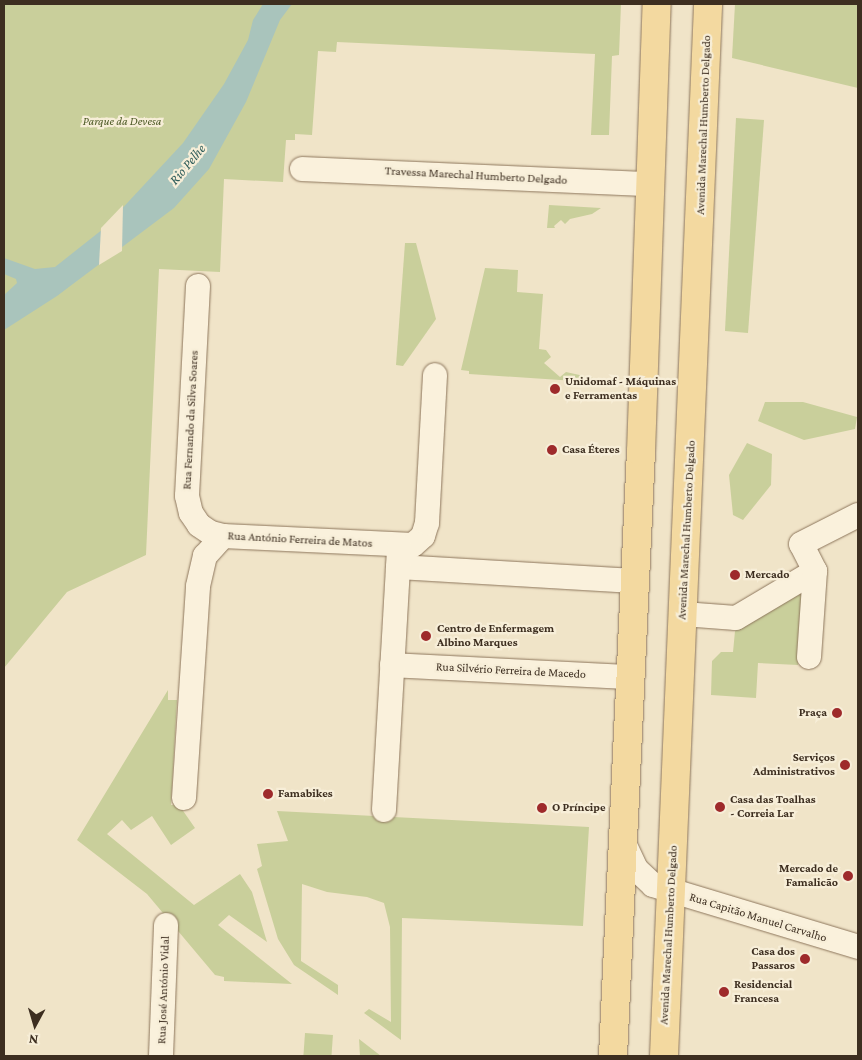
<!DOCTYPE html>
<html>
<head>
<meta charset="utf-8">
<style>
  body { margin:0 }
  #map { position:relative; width:862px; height:1060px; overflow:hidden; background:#f0e4c8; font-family:"Crimson Pro",serif }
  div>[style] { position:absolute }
  .green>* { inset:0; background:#c9cf9b; transform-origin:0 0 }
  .water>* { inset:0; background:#a9c4bc }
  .pier>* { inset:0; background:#f0e4c8 }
  .roads { filter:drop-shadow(0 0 1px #8d765c) drop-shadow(0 0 1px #8d765c) }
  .street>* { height:24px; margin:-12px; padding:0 12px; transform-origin:12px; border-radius:12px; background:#faf1dc }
  .primary>* { height:28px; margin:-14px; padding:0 14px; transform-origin:14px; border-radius:14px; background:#f3d9a0 }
  .dots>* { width:14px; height:14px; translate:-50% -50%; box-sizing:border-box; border:2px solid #f7eed8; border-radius:50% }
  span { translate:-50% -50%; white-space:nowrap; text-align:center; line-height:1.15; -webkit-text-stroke:4.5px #f7eed8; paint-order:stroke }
  .park-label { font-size:12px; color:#4d5a26; font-style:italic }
  .street-label { font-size:12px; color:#3d2e20 }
  .poi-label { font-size:12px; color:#3d2e20; font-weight:700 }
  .left { translate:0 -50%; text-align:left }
  .right { translate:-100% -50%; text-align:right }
  .water-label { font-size:14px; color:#2f5d5a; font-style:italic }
  .frame { position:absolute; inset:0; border:5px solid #3d2e20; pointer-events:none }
  .north { position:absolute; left:10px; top:1000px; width:50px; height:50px; -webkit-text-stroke:4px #f7eed8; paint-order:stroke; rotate:186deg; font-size:14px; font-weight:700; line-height:20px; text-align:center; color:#3d2e20 }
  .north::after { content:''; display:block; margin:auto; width:18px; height:22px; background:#3d2e20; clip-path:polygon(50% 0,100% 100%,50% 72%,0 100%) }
</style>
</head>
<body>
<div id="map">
  <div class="green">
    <div style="clip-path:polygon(4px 4px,621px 4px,619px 55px,612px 56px,609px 135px,591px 135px,595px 54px,337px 42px,336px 52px,318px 51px,312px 135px,295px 134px,295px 140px,286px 140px,283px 182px,224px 179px,220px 272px,159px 269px,146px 555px,67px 592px,4px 668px)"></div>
    <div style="clip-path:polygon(735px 4px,858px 4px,858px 88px,732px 58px)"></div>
    <div style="clip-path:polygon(736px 118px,764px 120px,748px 333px,725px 331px)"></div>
    <div style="clip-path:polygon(549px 205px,601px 208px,592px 214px,570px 219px,565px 224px,561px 220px,554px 226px,555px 228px,547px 228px)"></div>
    <div style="clip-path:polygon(405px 243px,416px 243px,436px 319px,403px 366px,396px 365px)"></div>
    <div style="clip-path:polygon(485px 268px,518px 270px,517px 292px,543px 294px,539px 349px,546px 350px,551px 357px,544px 363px,560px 377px,566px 372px,593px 378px,590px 382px,469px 374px,469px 371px,461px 370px)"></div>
    <div style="clip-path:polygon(765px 402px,803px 402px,857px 417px,855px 429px,804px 440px,758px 421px)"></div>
    <div style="clip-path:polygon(747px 443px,772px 454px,771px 485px,743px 520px,733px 515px,729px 475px)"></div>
    <div style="clip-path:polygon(803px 592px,798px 665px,758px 663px,756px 698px,711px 695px,712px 661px,721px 652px,733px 652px,735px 631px)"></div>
    <div style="clip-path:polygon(168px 690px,168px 700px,177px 700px,171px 805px,179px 805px,195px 828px,171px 845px,152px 816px,131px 830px,122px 820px,107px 834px,194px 905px,240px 874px,252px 892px,267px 942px,229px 915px,218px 925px,292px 984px,224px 981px,224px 977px,215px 975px,147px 894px,77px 840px)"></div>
    <div style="clip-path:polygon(277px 811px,589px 827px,583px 926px,402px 918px,401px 1040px,364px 1013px,369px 1009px,391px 1022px,390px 927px,384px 903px,367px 897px,327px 892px,302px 884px,301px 961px,338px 985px,338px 995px,294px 965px,278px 939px,257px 869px,262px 866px,257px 844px,288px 841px)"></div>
    <div style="left:305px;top:1033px;width:28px;height:23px;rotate:4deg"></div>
    <div style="clip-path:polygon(359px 1039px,381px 1056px,360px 1056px)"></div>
  </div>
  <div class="water">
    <div style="clip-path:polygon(263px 4px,292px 4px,280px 20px,246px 102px,209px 169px,174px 208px,57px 296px,4px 330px,4px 295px,17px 283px,16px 279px,4px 274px,4px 258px,35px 269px,55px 267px,103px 229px,183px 143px,224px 84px,248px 40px,253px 20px)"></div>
  </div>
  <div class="pier">
    <div style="clip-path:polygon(123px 205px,122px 251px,99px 265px,101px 228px)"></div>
  </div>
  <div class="roads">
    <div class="street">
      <div style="left:302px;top:169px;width:348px;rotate:2.5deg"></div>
      <div style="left:198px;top:286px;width:210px;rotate:93deg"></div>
      <div style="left:187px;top:496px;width:17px;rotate:77deg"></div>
      <div style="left:191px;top:513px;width:14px;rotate:56deg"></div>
      <div style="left:199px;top:525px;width:14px;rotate:34deg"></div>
      <div style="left:211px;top:533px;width:12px;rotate:14deg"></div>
      <div style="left:223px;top:536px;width:190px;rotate:2.7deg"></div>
      <div style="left:413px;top:545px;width:13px;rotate:-42deg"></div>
      <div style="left:423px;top:536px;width:14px;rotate:-73deg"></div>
      <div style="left:427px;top:523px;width:148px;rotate:-86.9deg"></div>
      <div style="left:398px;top:567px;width:237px;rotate:3.4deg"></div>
      <div style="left:683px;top:614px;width:53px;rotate:4.3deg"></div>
      <div style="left:736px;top:618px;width:92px;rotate:-30.7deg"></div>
      <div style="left:815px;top:571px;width:30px;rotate:-117deg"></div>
      <div style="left:801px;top:544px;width:64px;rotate:-27deg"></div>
      <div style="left:809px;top:657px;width:86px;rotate:-86deg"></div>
      <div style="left:392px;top:665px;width:238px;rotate:2.9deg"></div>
      <div style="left:184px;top:798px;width:212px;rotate:-86.2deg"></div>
      <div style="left:198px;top:586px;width:31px;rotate:-77deg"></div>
      <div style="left:205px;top:556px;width:27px;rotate:-48deg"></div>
      <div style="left:384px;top:810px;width:264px;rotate:-86.7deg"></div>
      <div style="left:623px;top:841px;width:31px;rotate:65deg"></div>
      <div style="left:636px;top:869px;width:23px;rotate:43deg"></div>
      <div style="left:653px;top:885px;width:214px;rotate:16.8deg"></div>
      <div style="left:161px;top:1056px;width:131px;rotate:-87.8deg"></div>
    </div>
    <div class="primary">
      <div style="left:613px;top:1056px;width:605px;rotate:-87.35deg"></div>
      <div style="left:641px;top:452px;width:448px;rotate:-88deg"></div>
      <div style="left:664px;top:1056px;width:1053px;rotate:-87.6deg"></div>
    </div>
  </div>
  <div class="dots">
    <div style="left:555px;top:389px;background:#9e2a2b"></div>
    <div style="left:552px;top:450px;background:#9e2a2b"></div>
    <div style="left:735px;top:575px;background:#9e2a2b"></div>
    <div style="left:426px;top:636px;background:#9e2a2b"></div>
    <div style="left:837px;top:713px;background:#9e2a2b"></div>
    <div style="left:845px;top:765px;background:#9e2a2b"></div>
    <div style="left:268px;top:794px;background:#9e2a2b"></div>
    <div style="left:720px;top:807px;background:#9e2a2b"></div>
    <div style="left:542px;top:808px;background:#9e2a2b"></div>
    <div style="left:848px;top:876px;background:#9e2a2b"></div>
    <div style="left:805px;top:959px;background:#9e2a2b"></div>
    <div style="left:724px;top:992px;background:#9e2a2b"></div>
  </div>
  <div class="park-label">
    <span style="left:122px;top:122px">Parque da Devesa</span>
  </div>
  <div class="street-label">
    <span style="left:704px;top:125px;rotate:-88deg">Avenida Marechal Humberto Delgado</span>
    <span style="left:476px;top:176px;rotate:3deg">Travessa Marechal Humberto Delgado</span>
    <span style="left:191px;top:420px;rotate:-87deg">Rua Fernando da Silva Soares</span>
    <span style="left:687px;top:530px;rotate:-87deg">Avenida Marechal Humberto Delgado</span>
    <span style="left:300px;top:540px;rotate:3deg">Rua António Ferreira de Matos</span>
    <span style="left:511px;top:671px;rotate:3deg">Rua Silvério Ferreira de Macedo</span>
    <span style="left:758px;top:918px;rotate:17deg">Rua Capitão Manuel Carvalho</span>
    <span style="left:669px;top:935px;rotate:-87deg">Avenida Marechal Humberto Delgado</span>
    <span style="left:164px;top:990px;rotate:-88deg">Rua José António Vidal</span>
  </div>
  <div class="poi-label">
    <span class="left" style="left:565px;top:389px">Unidomaf - Máquinas<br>e Ferramentas</span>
    <span class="left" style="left:562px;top:450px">Casa Éteres</span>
    <span class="left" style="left:745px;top:575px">Mercado</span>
    <span class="left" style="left:437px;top:636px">Centro de Enfermagem<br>Albino Marques</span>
    <span class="right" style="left:827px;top:713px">Praça</span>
    <span class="right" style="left:835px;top:765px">Serviços<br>Administrativos</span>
    <span class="left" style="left:278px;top:794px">Famabikes</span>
    <span class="left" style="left:730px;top:807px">Casa das Toalhas<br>- Correia Lar</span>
    <span class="left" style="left:552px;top:808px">O Príncipe</span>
    <span class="right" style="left:838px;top:876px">Mercado de<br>Famalicão</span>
    <span class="right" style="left:795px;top:959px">Casa dos<br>Passaros</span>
    <span class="left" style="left:734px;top:992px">Residencial<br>Francesa</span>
  </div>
  <div class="water-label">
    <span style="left:187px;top:164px;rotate:-50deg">Rio Pelhe</span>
  </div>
  <div class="frame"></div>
  <div class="north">N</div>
</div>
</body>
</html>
